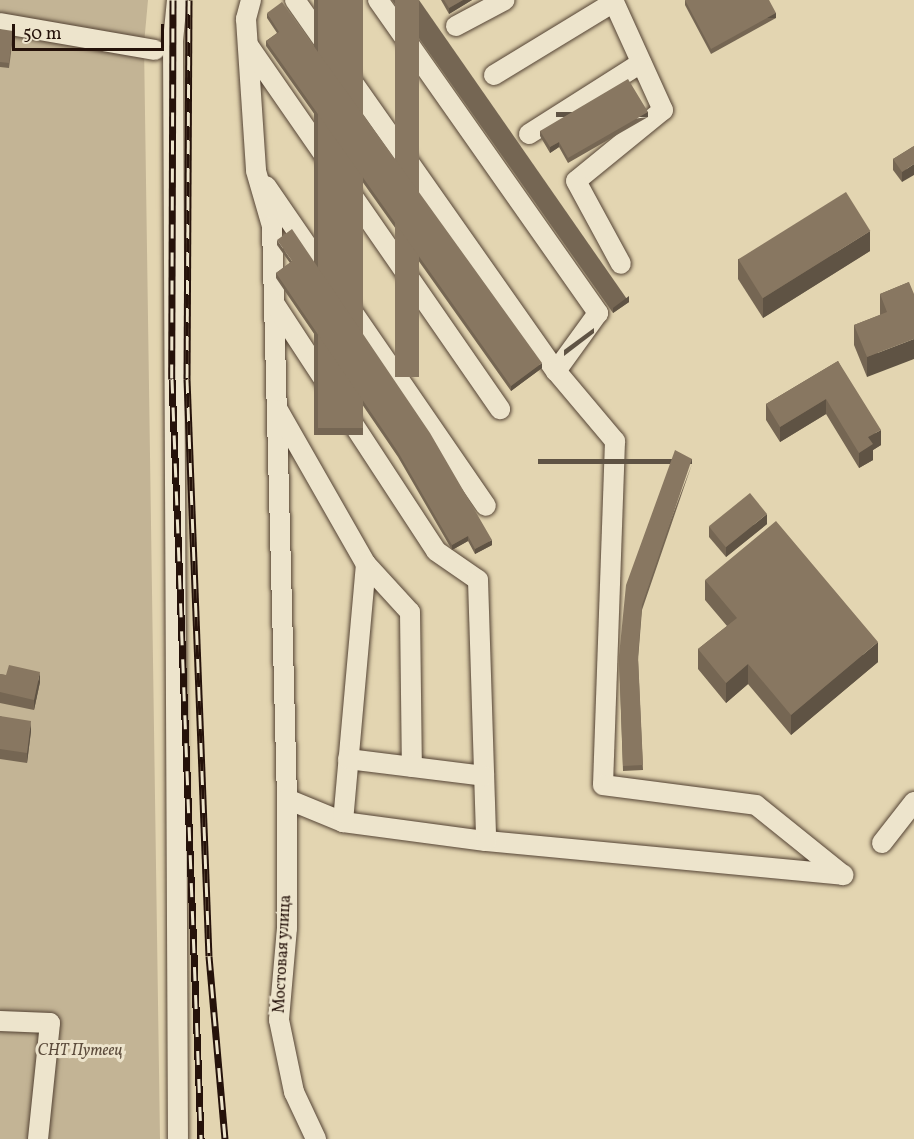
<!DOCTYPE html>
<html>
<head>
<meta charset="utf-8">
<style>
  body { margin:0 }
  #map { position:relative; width:914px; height:1139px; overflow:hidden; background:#e3d5b1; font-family:Vollkorn,serif }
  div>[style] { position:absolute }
  .green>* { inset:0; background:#c3b495 }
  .roads { filter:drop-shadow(0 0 2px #544334) drop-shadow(0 0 2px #544334) }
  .minor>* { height:20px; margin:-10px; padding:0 10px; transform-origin:10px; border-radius:10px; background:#ede4cc }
  .rail>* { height:7px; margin-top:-3.5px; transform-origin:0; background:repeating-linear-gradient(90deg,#ede4cc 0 14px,#25120a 0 28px); box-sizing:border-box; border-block:2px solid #25120a }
  .wall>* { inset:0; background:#756653; transform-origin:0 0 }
  .shaded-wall>* { inset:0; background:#5f5344; transform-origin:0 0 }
  .building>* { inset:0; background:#887761; transform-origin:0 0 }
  span { translate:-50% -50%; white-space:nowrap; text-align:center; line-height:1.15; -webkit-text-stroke:6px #ede4cc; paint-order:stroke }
  .street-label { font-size:16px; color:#25120a }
  .park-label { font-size:16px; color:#5c4b3b; font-style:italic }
  .scale { position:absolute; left:12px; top:24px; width:152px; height:27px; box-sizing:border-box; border:3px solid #25120a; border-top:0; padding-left:8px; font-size:18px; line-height:21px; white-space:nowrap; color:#25120a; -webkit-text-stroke:4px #ede4cc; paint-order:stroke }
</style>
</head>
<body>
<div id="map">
  <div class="green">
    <div style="clip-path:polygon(0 0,148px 0,144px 44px,160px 1139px,0 1139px)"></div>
  </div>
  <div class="roads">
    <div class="minor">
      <div style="left:177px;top:0;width:41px;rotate:95.6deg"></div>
      <div style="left:173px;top:41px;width:1098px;rotate:89.74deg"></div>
      <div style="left:251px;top:0;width:20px;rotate:105deg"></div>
      <div style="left:246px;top:19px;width:152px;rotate:86.2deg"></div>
      <div style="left:256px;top:171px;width:57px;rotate:73.8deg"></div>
      <div style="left:272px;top:226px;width:573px;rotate:88.5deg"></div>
      <div style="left:287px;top:799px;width:61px;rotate:22.3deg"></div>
      <div style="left:343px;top:822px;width:144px;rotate:7.6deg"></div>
      <div style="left:486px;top:841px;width:359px;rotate:5.4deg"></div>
      <div style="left:295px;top:0;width:454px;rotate:54.9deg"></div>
      <div style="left:556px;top:371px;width:92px;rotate:49.9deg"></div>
      <div style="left:615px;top:441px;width:344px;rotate:92deg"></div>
      <div style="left:603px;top:785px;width:154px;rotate:7.4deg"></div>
      <div style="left:756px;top:805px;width:112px;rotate:38.8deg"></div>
      <div style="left:378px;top:0;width:383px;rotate:54.9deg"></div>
      <div style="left:598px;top:313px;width:72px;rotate:125.9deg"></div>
      <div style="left:613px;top:0;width:121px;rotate:65.6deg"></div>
      <div style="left:663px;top:110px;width:112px;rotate:140.8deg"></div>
      <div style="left:576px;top:181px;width:94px;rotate:61.5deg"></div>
      <div style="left:0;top:23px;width:157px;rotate:9.9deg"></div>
      <div style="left:456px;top:26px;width:55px;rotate:-28deg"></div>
      <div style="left:248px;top:45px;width:443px;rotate:55.3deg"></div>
      <div style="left:494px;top:75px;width:140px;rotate:-31.3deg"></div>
      <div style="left:529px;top:134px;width:133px;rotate:-32.4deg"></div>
      <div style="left:266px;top:186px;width:388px;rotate:55.5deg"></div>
      <div style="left:274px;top:303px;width:296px;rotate:56.8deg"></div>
      <div style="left:436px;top:551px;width:51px;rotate:34.6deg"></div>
      <div style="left:478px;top:580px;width:261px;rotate:88.2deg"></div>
      <div style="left:278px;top:410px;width:177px;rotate:60.3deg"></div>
      <div style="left:366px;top:564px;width:259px;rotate:95.1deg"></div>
      <div style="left:366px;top:564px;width:65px;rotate:47.5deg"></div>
      <div style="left:410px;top:612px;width:155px;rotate:89.3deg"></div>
      <div style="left:348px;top:759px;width:137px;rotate:7.1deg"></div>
      <div style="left:287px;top:799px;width:129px;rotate:90deg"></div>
      <div style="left:287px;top:928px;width:92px;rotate:95deg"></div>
      <div style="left:279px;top:1020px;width:74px;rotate:78.2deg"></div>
      <div style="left:294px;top:1092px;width:52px;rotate:64.9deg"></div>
      <div style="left:882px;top:843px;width:52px;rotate:-52deg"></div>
      <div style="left:0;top:1021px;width:50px;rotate:2.3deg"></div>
      <div style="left:50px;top:1023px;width:117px;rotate:95.9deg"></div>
    </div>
  </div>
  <div class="rail">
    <div style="left:173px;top:0;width:379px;rotate:90.2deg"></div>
    <div style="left:172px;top:379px;width:761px;rotate:87.81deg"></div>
    <div style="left:189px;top:0;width:379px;rotate:90.3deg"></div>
    <div style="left:187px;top:379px;width:577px;rotate:87.82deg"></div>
    <div style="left:209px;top:956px;width:184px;rotate:85deg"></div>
  </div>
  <div class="wall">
    <div style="left:314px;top:0;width:49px;height:435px"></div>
    <div style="clip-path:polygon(392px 0,419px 0,629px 302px,613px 313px)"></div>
    <div style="clip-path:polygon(441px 0,472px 0,449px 14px)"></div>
    <div style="clip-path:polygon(685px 0,776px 18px,711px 54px,685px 5px)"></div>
    <div style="clip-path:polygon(267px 13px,542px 368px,511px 391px,266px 46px,266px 41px,277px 33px,267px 18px)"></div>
    <div style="clip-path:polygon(0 29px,13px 37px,9px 68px,0 67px)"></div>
    <div style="clip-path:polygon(648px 117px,568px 163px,559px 147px,550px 153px,540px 136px,540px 131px)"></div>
    <div style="clip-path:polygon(914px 146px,902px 182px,893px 170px,893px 159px)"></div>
    <div style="clip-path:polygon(277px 240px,492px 545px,475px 554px,468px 541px,452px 550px,398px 457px,276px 278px,276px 273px,290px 263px,277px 245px)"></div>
    <div style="clip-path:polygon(870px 251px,763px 318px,738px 279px,738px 259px)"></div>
    <div style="clip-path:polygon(909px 282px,867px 377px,854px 345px,854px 325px,880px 315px,880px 294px)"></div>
    <div style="clip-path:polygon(838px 361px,881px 445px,873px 450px,873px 460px,859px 468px,826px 414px,780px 442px,766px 420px,766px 404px)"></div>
    <div style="clip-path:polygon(692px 464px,642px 610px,638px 660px,643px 770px,623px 771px,619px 656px)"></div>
    <div style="clip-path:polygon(767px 524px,726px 557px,709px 537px,709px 527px)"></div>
    <div style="clip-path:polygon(705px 580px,878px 662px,791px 735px,748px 684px,726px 703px,698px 669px,698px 649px,727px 626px,705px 600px)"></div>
    <div style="clip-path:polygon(0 674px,40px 682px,34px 710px,0 703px)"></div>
    <div style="clip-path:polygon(0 716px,31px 731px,27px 763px,0 759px)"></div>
  </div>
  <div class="shaded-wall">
    <div style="clip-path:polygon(463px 0,472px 0,449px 14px,449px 8px)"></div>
    <div style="left:776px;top:13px;width:5px;height:74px;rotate:90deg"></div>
    <div style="left:648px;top:112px;width:5px;height:92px;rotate:90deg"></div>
    <div style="clip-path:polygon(559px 142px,559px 147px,550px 153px,550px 147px)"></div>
    <div style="clip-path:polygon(914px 164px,914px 175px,902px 182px,902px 172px)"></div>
    <div style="clip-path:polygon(870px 231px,870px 251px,763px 318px,763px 298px)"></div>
    <div style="clip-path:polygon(629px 296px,629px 302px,613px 313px,613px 308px)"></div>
    <div style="clip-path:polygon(594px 328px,594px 333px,564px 356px,564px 350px)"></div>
    <div style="clip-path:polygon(914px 339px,914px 359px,867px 377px,867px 357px)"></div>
    <div style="clip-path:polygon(542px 363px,542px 368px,511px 391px,511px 386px)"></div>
    <div style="clip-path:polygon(826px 399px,826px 414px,780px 442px,780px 427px)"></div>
    <div style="clip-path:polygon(881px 430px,881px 445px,873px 450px,873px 460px,859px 468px,859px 453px,868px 437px)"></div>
    <div style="left:692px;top:459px;width:5px;height:154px;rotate:90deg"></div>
    <div style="clip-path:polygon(767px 514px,767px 524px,726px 557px,726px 547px)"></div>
    <div style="clip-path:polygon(468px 536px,468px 541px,452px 550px,452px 545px)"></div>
    <div style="clip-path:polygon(492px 540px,492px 545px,475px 554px,475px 549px)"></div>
    <div style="clip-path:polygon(878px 642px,878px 662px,791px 735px,791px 715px)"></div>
    <div style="clip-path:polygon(748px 664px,748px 684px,726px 703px,726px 683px)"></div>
    <div style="clip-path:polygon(40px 672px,40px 682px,34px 710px,34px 700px)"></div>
    <div style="clip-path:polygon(31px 721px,31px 731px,27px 763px,27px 753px)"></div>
  </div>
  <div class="building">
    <div style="left:318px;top:0;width:45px;height:428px"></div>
    <div style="left:395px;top:0;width:24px;height:377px"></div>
    <div style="clip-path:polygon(444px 0,463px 0,449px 8px)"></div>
    <div style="clip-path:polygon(685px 0,769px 0,776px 13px,711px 49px)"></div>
    <div style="clip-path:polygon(282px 2px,542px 363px,511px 386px,266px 41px,279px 32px,267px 13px)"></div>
    <div style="clip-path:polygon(0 29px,13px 31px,9px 63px,0 62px)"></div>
    <div style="clip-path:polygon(628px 79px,648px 112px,568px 158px,559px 142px,550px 147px,540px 131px)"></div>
    <div style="clip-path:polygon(914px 146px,914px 164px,902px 172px,893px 159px)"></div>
    <div style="left:846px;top:192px;width:46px;height:127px;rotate:58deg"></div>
    <div style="clip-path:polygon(292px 229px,430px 433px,492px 540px,475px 549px,468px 536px,452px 545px,398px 452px,276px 273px,292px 261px,277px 240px)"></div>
    <div style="clip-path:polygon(909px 282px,914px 294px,914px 339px,867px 357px,854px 325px,887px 312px,880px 294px)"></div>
    <div style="clip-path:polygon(838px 361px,881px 430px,868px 437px,873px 444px,859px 453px,826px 399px,780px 427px,766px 404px)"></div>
    <div style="clip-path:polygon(675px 450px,692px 459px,642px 605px,638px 656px,643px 765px,623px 766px,619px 656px,626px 585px)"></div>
    <div style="left:750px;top:493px;width:27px;height:53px;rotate:51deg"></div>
    <div style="clip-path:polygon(776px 521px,878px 642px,791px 715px,748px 664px,726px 683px,698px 649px,737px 618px,705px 580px)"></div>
    <div style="clip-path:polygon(9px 665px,40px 672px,34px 700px,0 692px,0 674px,6px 675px)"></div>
    <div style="clip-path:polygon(0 716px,31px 721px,27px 753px,0 749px)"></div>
  </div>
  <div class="street-label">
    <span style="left:283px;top:954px;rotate:-87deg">Мостовая улица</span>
  </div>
  <div class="park-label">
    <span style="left:80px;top:1051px">СНТ Путеец</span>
  </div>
  <div class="scale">50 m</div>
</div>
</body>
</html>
